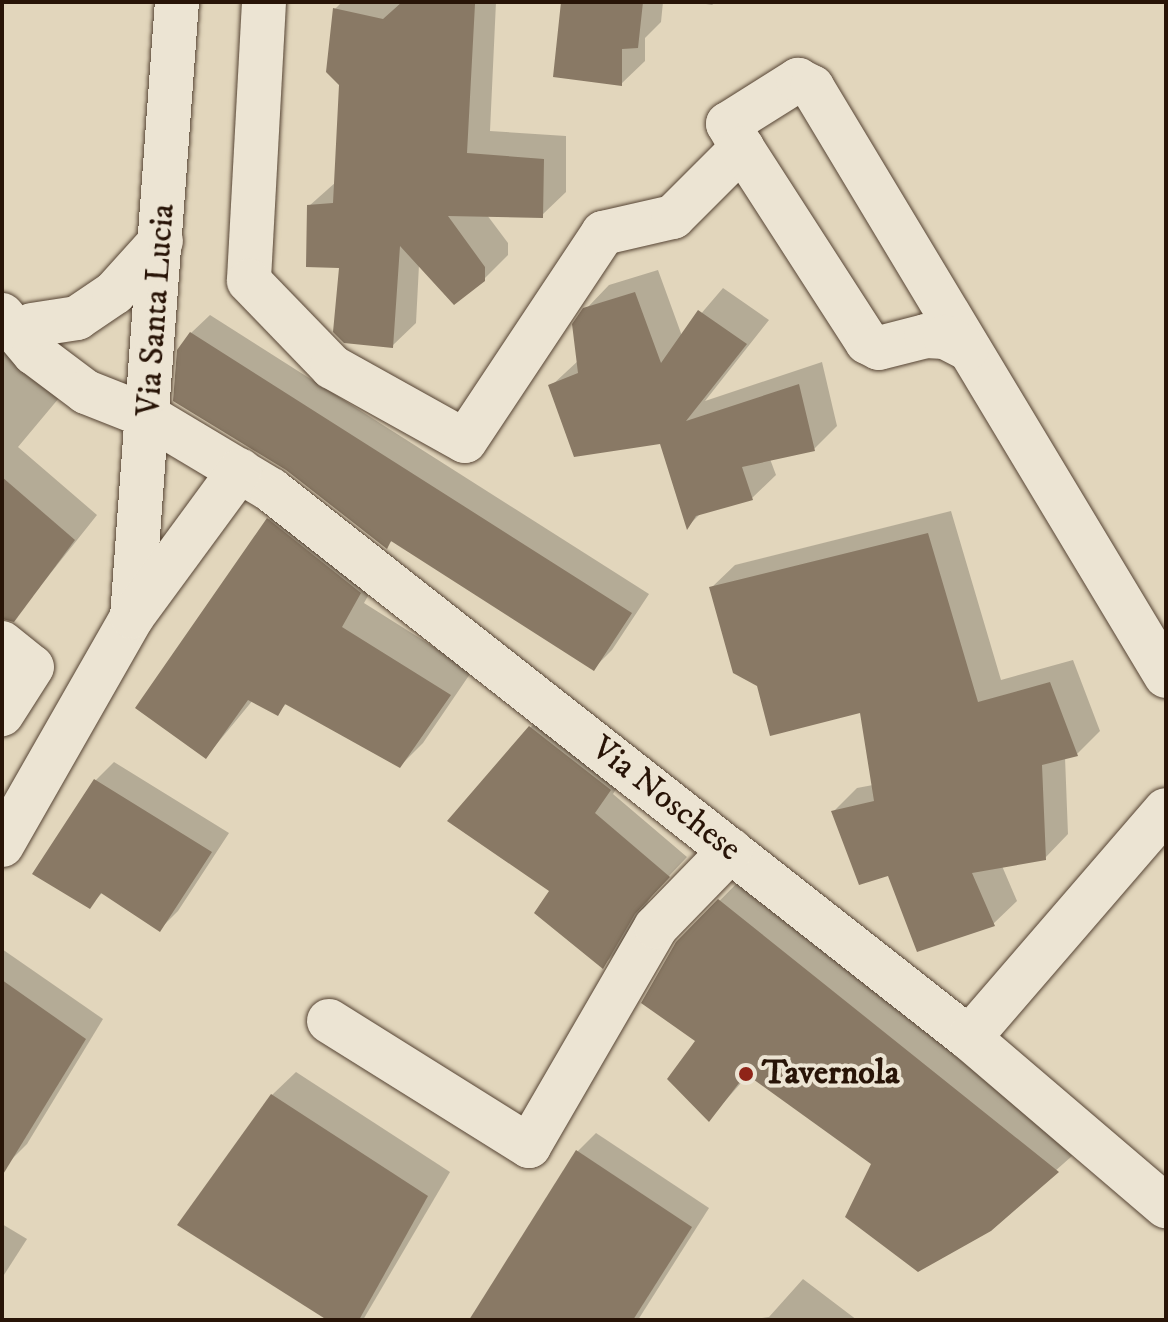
<!DOCTYPE html>
<html>
<head>
<meta charset="utf-8">
<style>
  body { margin:0 }
  #map { position:relative; width:1168px; height:1322px; overflow:hidden; background:#e2d6bc; font-family:"IM FELL DW Pica",serif }
  div>[style] { position:absolute }
  .shadow>* { inset:0; background:#0003 }
  .building>* { inset:0; background:#897965 }
  .roads { filter:drop-shadow(0 0 2px #564434) drop-shadow(0 0 2px #564434) }
  .minor>* { height:44px; margin:-22px; padding:0 22px; transform-origin:22px; border-radius:22px; background:#ece4d3 }
  .dots>* { width:22px; height:22px; translate:-50% -50%; box-sizing:border-box; border:4px solid #ece4d3; border-radius:50% }
  span { translate:-50% -50%; white-space:nowrap; text-align:center; line-height:1.15; -webkit-text-stroke:8px #ece4d3; paint-order:stroke }
  .street-label { font-size:34px; color:#281407 }
  .poi-label { font-size:34px; color:#281407; font-weight:700 }
  .left { translate:0 -50%; text-align:left }
  .frame { position:absolute; inset:0; border:4px solid #281407; pointer-events:none }
</style>
</head>
<body>
<div id="map">
  <div class="shadow">
    <div style="clip-path:polygon(342px 2px,496px 2px,490px 131px,566px 136px,566px 192px,542px 215px,487px 215px,508px 243px,508px 255px,484px 279px,419px 265px,416px 323px,392px 346px,309px 206px,336px 182px,341px 85px,335px 9px)"></div>
    <div style="clip-path:polygon(563px 2px,663px 2px,661px 22px,645px 38px,645px 61px,621px 84px)"></div>
    <div style="clip-path:polygon(694px 2px,716px 2px,712px 5px)"></div>
    <div style="clip-path:polygon(658px 270px,682px 336px,723px 288px,769px 320px,705px 401px,822px 362px,837px 426px,814px 449px,770px 459px,776px 475px,752px 498px,702px 512px,688px 526px,661px 441px,551px 386px,579px 360px,585px 310px,609px 285px)"></div>
    <div style="clip-path:polygon(210px 315px,649px 594px,612px 650px,594px 668px,393px 540px,386px 546px,191px 333px)"></div>
    <div style="clip-path:polygon(2px 347px,59px 398px,18px 447px,97px 515px,18px 614px,2px 600px)"></div>
    <div style="clip-path:polygon(292px 497px,383px 569px,364px 603px,472px 671px,423px 743px,400px 766px,287px 703px,277px 713px,253px 700px,206px 757px,268px 520px)"></div>
    <div style="clip-path:polygon(951px 511px,1001px 680px,1073px 660px,1100px 731px,1077px 754px,1065px 757px,1068px 834px,1045px 858px,1002px 866px,1017px 901px,993px 924px,833px 812px,857px 788px,873px 785px,861px 711px,759px 685px,711px 588px,735px 565px)"></div>
    <div style="clip-path:polygon(549px 709px,628px 770px,613px 794px,687px 857px,653px 893px,621px 948px,602px 966px,552px 890px,530px 728px)"></div>
    <div style="clip-path:polygon(114px 762px,229px 833px,178px 911px,159px 930px,103px 892px,89px 906px,96px 780px)"></div>
    <div style="clip-path:polygon(743px 877px,1081px 1148px,990px 1229px,873px 1164px,749px 1074px,709px 1119px,678px 943px)"></div>
    <div style="clip-path:polygon(2px 949px,103px 1019px,27px 1144px,8px 1163px,2px 1159px)"></div>
    <div style="clip-path:polygon(296px 1072px,450px 1172px,363px 1320px,330px 1320px,272px 1095px)"></div>
    <div style="clip-path:polygon(596px 1133px,709px 1208px,638px 1320px,471px 1320px,578px 1151px)"></div>
    <div style="clip-path:polygon(2px 1224px,27px 1239px,2px 1278px)"></div>
    <div style="clip-path:polygon(803px 1279px,857px 1320px,745px 1320px,769px 1317px)"></div>
  </div>
  <div class="building">
    <div style="clip-path:polygon(402px 2px,475px 4px,467px 153px,544px 159px,543px 218px,448px 216px,485px 267px,485px 281px,454px 305px,400px 246px,393px 348px,344px 343px,333px 332px,339px 268px,306px 267px,307px 205px,333px 203px,339px 85px,326px 72px,333px 8px,383px 19px)"></div>
    <div style="clip-path:polygon(561px 2px,643px 2px,638px 48px,622px 49px,622px 86px,553px 77px)"></div>
    <div style="clip-path:polygon(635px 292px,661px 363px,698px 310px,747px 344px,686px 421px,799px 384px,815px 451px,742px 467px,753px 500px,696px 516px,687px 530px,660px 444px,574px 457px,548px 385px,578px 373px,572px 324px,583px 308px)"></div>
    <div style="clip-path:polygon(190px 332px,632px 613px,594px 671px,391px 541px,387px 549px,286px 470px,173px 401px,177px 350px)"></div>
    <div style="clip-path:polygon(2px 477px,75px 540px,14px 622px,2px 619px)"></div>
    <div style="clip-path:polygon(267px 518px,361px 593px,342px 627px,451px 695px,400px 768px,285px 704px,278px 716px,248px 700px,206px 759px,135px 708px)"></div>
    <div style="clip-path:polygon(928px 533px,978px 702px,1050px 682px,1078px 756px,1042px 765px,1046px 860px,972px 873px,995px 926px,917px 952px,888px 876px,859px 885px,831px 811px,874px 801px,860px 713px,770px 736px,757px 686px,733px 673px,709px 587px)"></div>
    <div style="clip-path:polygon(529px 726px,611px 790px,595px 813px,670px 877px,635px 914px,603px 969px,534px 913px,549px 891px,447px 821px)"></div>
    <div style="clip-path:polygon(94px 779px,212px 852px,160px 932px,101px 893px,90px 909px,32px 874px)"></div>
    <div style="clip-path:polygon(718px 899px,1059px 1172px,991px 1231px,918px 1272px,845px 1217px,871px 1164px,746px 1074px,709px 1122px,667px 1079px,695px 1041px,641px 1003px,676px 942px)"></div>
    <div style="clip-path:polygon(2px 980px,86px 1039px,2px 1176px)"></div>
    <div style="clip-path:polygon(271px 1094px,428px 1196px,359px 1320px,327px 1320px,177px 1225px)"></div>
    <div style="clip-path:polygon(576px 1150px,692px 1227px,633px 1320px,469px 1320px)"></div>
  </div>
  <div class="roads">
    <div class="minor">
      <div style="left:264px;top:2px;width:279px;rotate:93.1deg"></div>
      <div style="left:249px;top:281px;width:120px;rotate:46deg"></div>
      <div style="left:332px;top:367px;width:152px;rotate:29.1deg"></div>
      <div style="left:465px;top:441px;width:250px;rotate:-56.4deg"></div>
      <div style="left:603px;top:233px;width:72px;rotate:-12.9deg"></div>
      <div style="left:673px;top:217px;width:98px;rotate:-45deg"></div>
      <div style="left:742px;top:148px;width:28px;rotate:-120deg"></div>
      <div style="left:728px;top:124px;width:83px;rotate:-32.2deg"></div>
      <div style="left:798px;top:80px;width:16px;rotate:27deg"></div>
      <div style="left:812px;top:87px;width:687px;rotate:58.99deg"></div>
      <div style="left:742px;top:148px;width:231px;rotate:57.2deg"></div>
      <div style="left:867px;top:342px;width:13px;rotate:27deg"></div>
      <div style="left:879px;top:348px;width:49px;rotate:-14.3deg"></div>
      <div style="left:926px;top:336px;width:19px;rotate:3deg"></div>
      <div style="left:945px;top:337px;width:25px;rotate:27deg"></div>
      <div style="left:2px;top:315px;width:50px;rotate:49.9deg"></div>
      <div style="left:34px;top:353px;width:65px;rotate:36.9deg"></div>
      <div style="left:86px;top:392px;width:68px;rotate:21.6deg"></div>
      <div style="left:149px;top:417px;width:142px;rotate:30.9deg"></div>
      <div style="left:271px;top:490px;width:887px;rotate:38.14deg"></div>
      <div style="left:969px;top:1038px;width:259px;rotate:40.5deg"></div>
      <div style="left:32px;top:325px;width:46px;rotate:-8.8deg"></div>
      <div style="left:77px;top:318px;width:45px;rotate:-34deg"></div>
      <div style="left:114px;top:293px;width:70px;rotate:-47.9deg"></div>
      <div style="left:132px;top:617px;width:617px;rotate:-85.82deg"></div>
      <div style="left:2px;top:643px;width:38px;rotate:39deg"></div>
      <div style="left:32px;top:667px;width:56px;rotate:122.6deg"></div>
      <div style="left:2px;top:845px;width:262px;rotate:-60.3deg"></div>
      <div style="left:132px;top:617px;width:182px;rotate:-53.7deg"></div>
      <div style="left:329px;top:1021px;width:236px;rotate:32deg"></div>
      <div style="left:529px;top:1146px;width:253px;rotate:-59.9deg"></div>
      <div style="left:656px;top:927px;width:107px;rotate:-45.8deg"></div>
      <div style="left:969px;top:1038px;width:301px;rotate:-49.2deg"></div>
    </div>
  </div>
  <div class="dots">
    <div style="left:746px;top:1074px;background:#8f2418"></div>
  </div>
  <div class="street-label">
    <span style="left:156px;top:310px;rotate:-86deg">Via Santa Lucia</span>
    <span style="left:666px;top:799px;rotate:38deg">Via Noschese</span>
  </div>
  <div class="poi-label">
    <span class="left" style="left:762px;top:1074px">Tavernola</span>
  </div>
  <div class="frame"></div>
</div>
</body>
</html>
